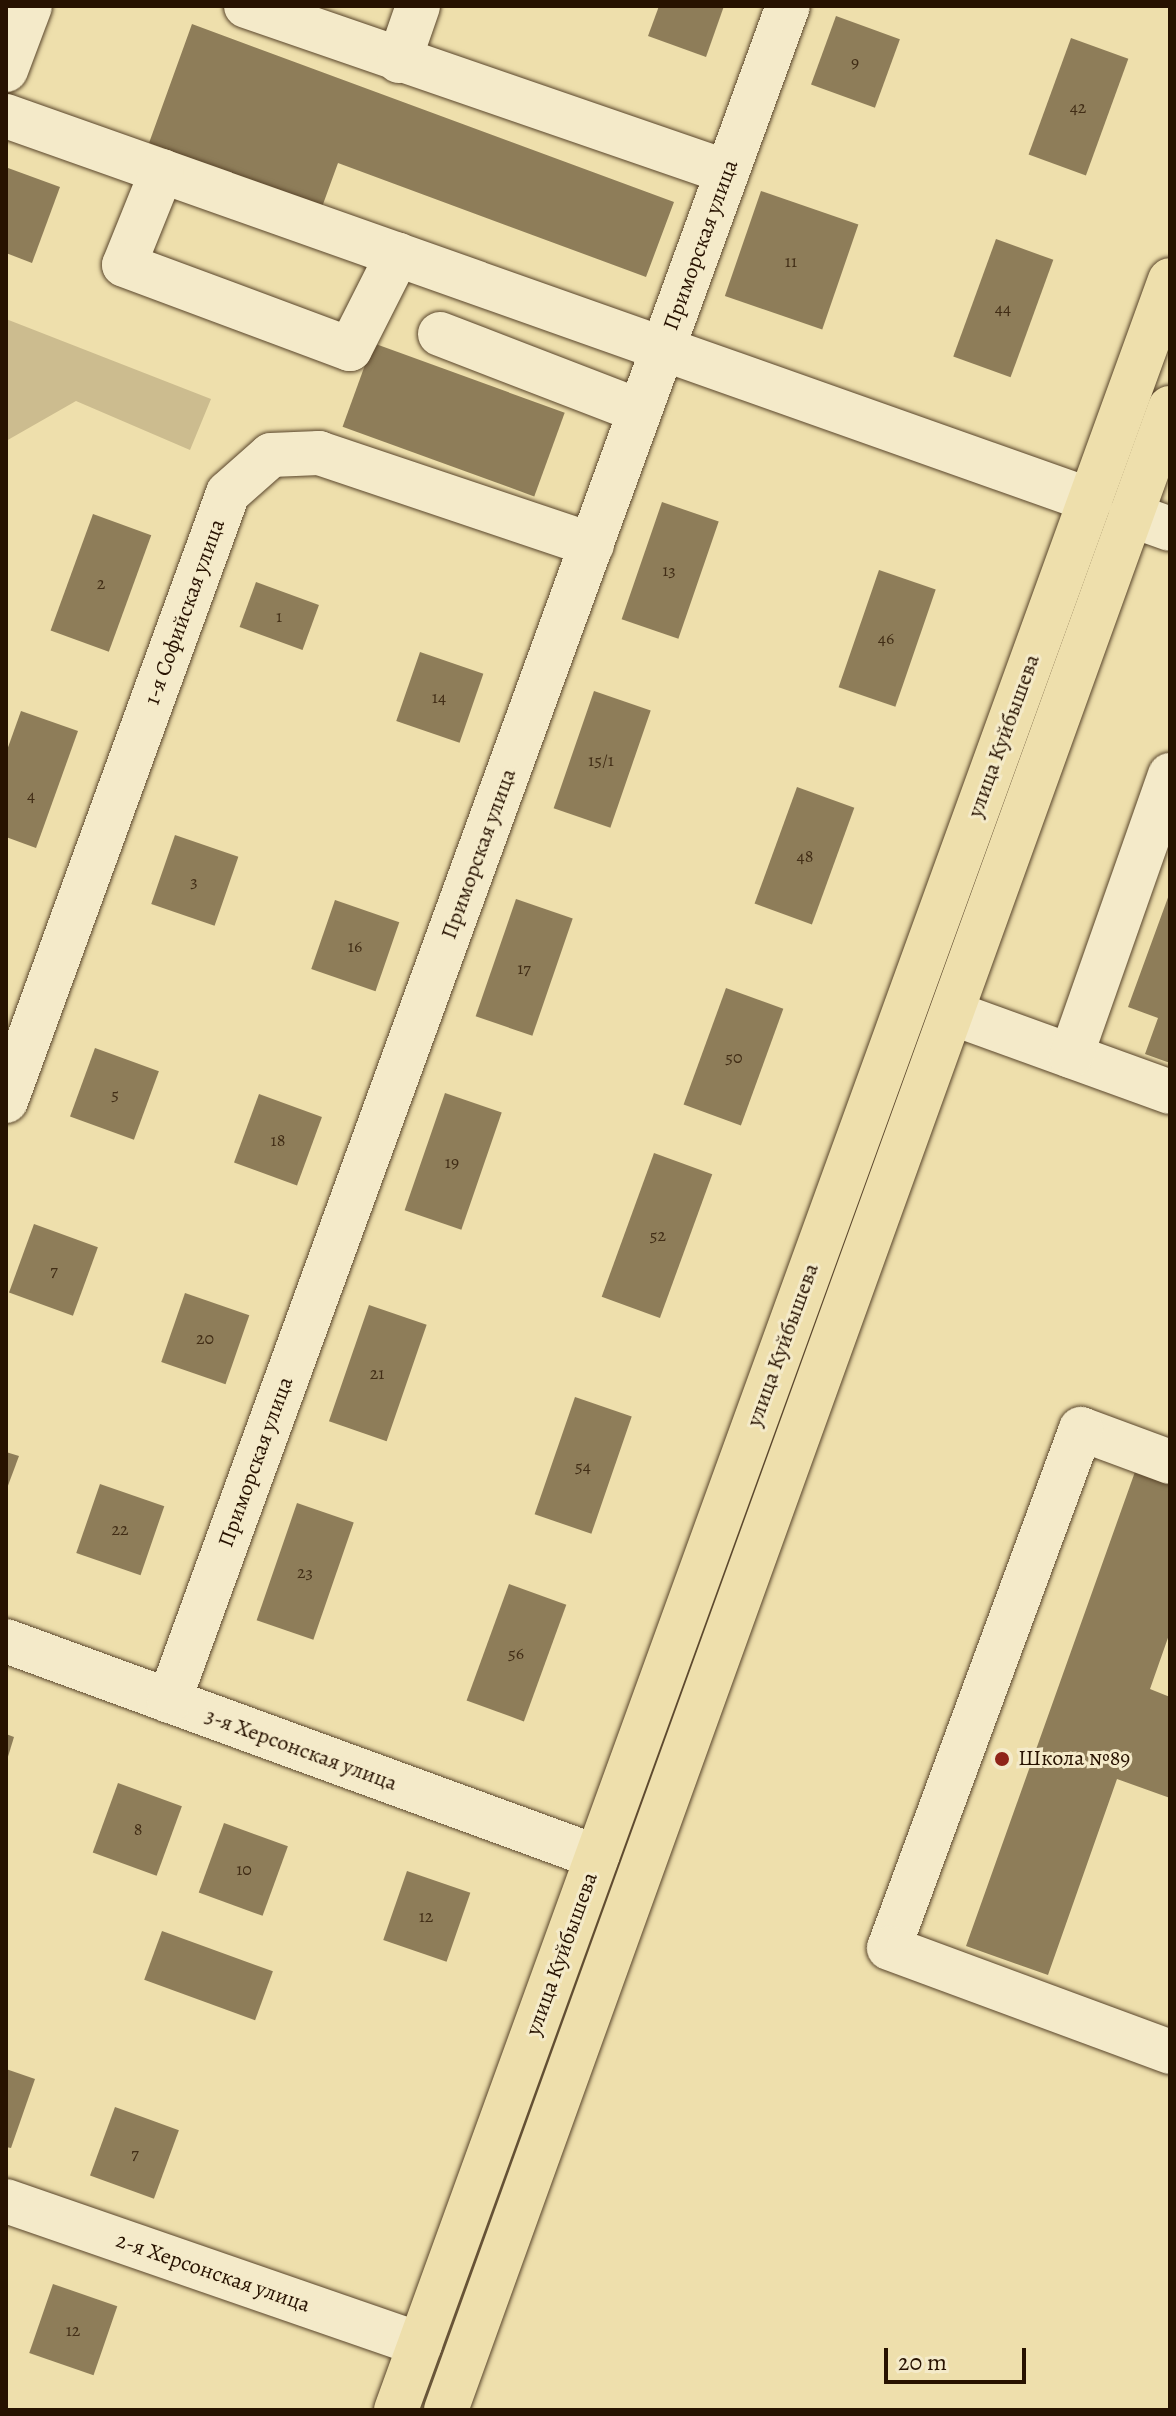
<!DOCTYPE html>
<html>
<head>
<meta charset="utf-8">
<style>
  body { margin:0 }
  #map { position:relative; width:1176px; height:2416px; overflow:hidden; background:#eedfac; font-family:Alegreya,serif }
  div>[style] { position:absolute }
  .green>* { inset:0; background:#ccbc8f }
  .building>* { inset:0; background:#8e7d59; transform-origin:0 0 }
  .roads { filter:drop-shadow(0 0 2px #59452b) drop-shadow(0 0 2px #59452b) }
  .minor>* { height:44px; margin:-22px; padding:0 22px; transform-origin:22px; border-radius:22px; background:#f4eac9 }
  .major>* { height:44px; margin:-22px; padding:0 22px; transform-origin:22px; border-radius:22px; background:#eedfac }
  .dots>* { width:22px; height:22px; translate:-50% -50%; box-sizing:border-box; border:4px solid #f4eac9; border-radius:50% }
  span { translate:-50% -50%; white-space:nowrap; text-align:center; line-height:1.15; -webkit-text-stroke:6px #f4eac9; paint-order:stroke }
  .number-label { font-size:18px; color:#412d16 }
  .number-label span { -webkit-text-stroke-width:0 }
  .street-label { font-size:22px; color:#271200 }
  .poi-label { font-size:22px; color:#271200 }
  .left { translate:0 -50%; text-align:left }
  .frame { position:absolute; inset:0; border:8px solid #271200; pointer-events:none }
  .scale { position:absolute; left:884px; top:2348px; width:142px; height:36px; box-sizing:border-box; border:4px solid #271200; border-top:0; padding-left:10px; font-size:24px; line-height:28px; white-space:nowrap; color:#271200; -webkit-text-stroke:6px #f4eac9; paint-order:stroke }
</style>
</head>
<body>
<div id="map">
  <div class="green">
    <div style="clip-path:polygon(6px 319px,211px 399px,190px 450px,76px 401px,6px 441px)"></div>
  </div>
  <div class="building">
    <div style="clip-path:polygon(659px 6px,724px 6px,706px 57px,648px 36px)"></div>
    <div style="left:836px;top:16px;width:68px;height:73px;rotate:20deg"></div>
    <div style="clip-path:polygon(192px 24px,674px 202px,646px 277px,338px 163px,322px 207px,149px 143px)"></div>
    <div style="left:1071px;top:38px;width:61px;height:124px;rotate:20deg"></div>
    <div style="clip-path:polygon(8px 168px,60px 187px,32px 263px,6px 253px)"></div>
    <div style="left:761px;top:191px;width:103px;height:111px;rotate:19deg"></div>
    <div style="left:996px;top:239px;width:61px;height:125px;rotate:20deg"></div>
    <div style="left:373px;top:343px;width:204px;height:89px;rotate:20deg"></div>
    <div style="left:662px;top:502px;width:60px;height:124px;rotate:19deg"></div>
    <div style="left:93px;top:514px;width:62px;height:124px;rotate:20deg"></div>
    <div style="left:879px;top:570px;width:60px;height:124px;rotate:19deg"></div>
    <div style="left:256px;top:582px;width:67px;height:48px;rotate:20deg"></div>
    <div style="left:420px;top:652px;width:67px;height:73px;rotate:19deg"></div>
    <div style="left:594px;top:691px;width:60px;height:124px;rotate:19deg"></div>
    <div style="clip-path:polygon(21px 711px,78px 731px,36px 848px,6px 837px,6px 753px)"></div>
    <div style="left:797px;top:787px;width:61px;height:124px;rotate:20deg"></div>
    <div style="left:175px;top:835px;width:67px;height:73px;rotate:19deg"></div>
    <div style="clip-path:polygon(1170px 892px,1170px 1063px,1145px 1054px,1158px 1018px,1128px 1007px)"></div>
    <div style="left:516px;top:899px;width:60px;height:124px;rotate:19deg"></div>
    <div style="left:335px;top:900px;width:68px;height:73px;rotate:19deg"></div>
    <div style="left:726px;top:988px;width:61px;height:124px;rotate:20deg"></div>
    <div style="left:95px;top:1048px;width:68px;height:73px;rotate:20deg"></div>
    <div style="left:445px;top:1093px;width:60px;height:124px;rotate:19deg"></div>
    <div style="left:259px;top:1094px;width:67px;height:73px;rotate:20deg"></div>
    <div style="left:654px;top:1153px;width:62px;height:153px;rotate:20deg"></div>
    <div style="left:34px;top:1224px;width:68px;height:73px;rotate:20deg"></div>
    <div style="left:185px;top:1293px;width:68px;height:73px;rotate:19deg"></div>
    <div style="left:369px;top:1305px;width:61px;height:123px;rotate:19deg"></div>
    <div style="left:575px;top:1397px;width:60px;height:124px;rotate:19deg"></div>
    <div style="clip-path:polygon(6px 1452px,19px 1456px,6px 1491px)"></div>
    <div style="clip-path:polygon(1136px 1469px,1170px 1481px,1170px 1632px,1150px 1689px,1170px 1697px,1170px 1798px,1117px 1779px,1048px 1975px,966px 1946px)"></div>
    <div style="left:100px;top:1484px;width:68px;height:73px;rotate:19deg"></div>
    <div style="left:297px;top:1503px;width:60px;height:124px;rotate:19deg"></div>
    <div style="left:509px;top:1584px;width:61px;height:124px;rotate:20deg"></div>
    <div style="clip-path:polygon(6px 1734px,14px 1737px,7px 1760px,6px 1760px)"></div>
    <div style="left:118px;top:1783px;width:68px;height:74px;rotate:20deg"></div>
    <div style="left:224px;top:1823px;width:68px;height:74px;rotate:20deg"></div>
    <div style="left:407px;top:1871px;width:67px;height:73px;rotate:19deg"></div>
    <div style="left:162px;top:1931px;width:118px;height:52px;rotate:20deg"></div>
    <div style="clip-path:polygon(6px 2069px,35px 2079px,11px 2148px,6px 2147px)"></div>
    <div style="left:115px;top:2107px;width:68px;height:73px;rotate:20deg"></div>
    <div style="left:53px;top:2284px;width:68px;height:73px;rotate:19deg"></div>
  </div>
  <div class="roads">
    <div class="minor">
      <div style="left:246px;top:6px;width:509px;rotate:19.04deg"></div>
      <div style="left:399px;top:61px;width:58px;rotate:-70.9deg"></div>
      <div style="left:6px;top:70px;width:68px;rotate:-69.4deg"></div>
      <div style="left:6px;top:116px;width:1150px;rotate:19.51deg"></div>
      <div style="left:162px;top:171px;width:101px;rotate:112deg"></div>
      <div style="left:124px;top:265px;width:241px;rotate:20.4deg"></div>
      <div style="left:350px;top:349px;width:106px;rotate:-63.2deg"></div>
      <div style="left:440px;top:334px;width:214px;rotate:21.1deg"></div>
      <div style="left:1131px;top:515px;width:41px;rotate:19.7deg"></div>
      <div style="left:952px;top:1013px;width:232px;rotate:19.9deg"></div>
      <div style="left:1071px;top:1056px;width:298px;rotate:-70.6deg"></div>
      <div style="left:6px;top:1101px;width:647px;rotate:-69.94deg"></div>
      <div style="left:228px;top:493px;width:57px;rotate:-41.5deg"></div>
      <div style="left:271px;top:455px;width:48px;rotate:-2.4deg"></div>
      <div style="left:319px;top:453px;width:288px;rotate:18.6deg"></div>
      <div style="left:1170px;top:1462px;width:95px;rotate:-159.7deg"></div>
      <div style="left:1081px;top:1429px;width:553px;rotate:110.3deg"></div>
      <div style="left:889px;top:1948px;width:300px;rotate:20.3deg"></div>
      <div style="left:6px;top:1641px;width:629px;rotate:20.08deg"></div>
      <div style="left:169px;top:1701px;width:1804px;rotate:-69.94deg"></div>
      <div style="left:6px;top:2201px;width:438px;rotate:19.1deg"></div>
    </div>
    <div class="major">
      <div style="left:396px;top:2410px;width:2266px;rotate:-70.03deg"></div>
      <div style="left:446px;top:2410px;width:2129px;rotate:-70.12deg"></div>
    </div>
  </div>
  <div class="dots">
    <div style="left:1002px;top:1759px;background:#8f2418"></div>
  </div>
  <div class="number-label">
    <span style="left:855px;top:62px">9</span>
    <span style="left:1078px;top:107px">42</span>
    <span style="left:791px;top:261px">11</span>
    <span style="left:1003px;top:308px">44</span>
    <span style="left:669px;top:570px">13</span>
    <span style="left:101px;top:583px">2</span>
    <span style="left:279px;top:616px">1</span>
    <span style="left:886px;top:638px">46</span>
    <span style="left:439px;top:697px">14</span>
    <span style="left:601px;top:760px">15/1</span>
    <span style="left:31px;top:795px">4</span>
    <span style="left:805px;top:856px">48</span>
    <span style="left:194px;top:881px">3</span>
    <span style="left:355px;top:946px">16</span>
    <span style="left:524px;top:968px">17</span>
    <span style="left:734px;top:1057px">50</span>
    <span style="left:115px;top:1094px">5</span>
    <span style="left:278px;top:1140px">18</span>
    <span style="left:452px;top:1162px">19</span>
    <span style="left:658px;top:1235px">52</span>
    <span style="left:54px;top:1270px">7</span>
    <span style="left:205px;top:1338px">20</span>
    <span style="left:377px;top:1373px">21</span>
    <span style="left:583px;top:1466px">54</span>
    <span style="left:120px;top:1529px">22</span>
    <span style="left:305px;top:1572px">23</span>
    <span style="left:516px;top:1653px">56</span>
    <span style="left:138px;top:1829px">8</span>
    <span style="left:244px;top:1869px">10</span>
    <span style="left:426px;top:1916px">12</span>
    <span style="left:135px;top:2153px">7</span>
    <span style="left:73px;top:2330px">12</span>
  </div>
  <div class="street-label">
    <span style="left:701px;top:245px;rotate:-70deg">Приморская улица</span>
    <span style="left:185px;top:612px;rotate:-70deg">1-я Софийская улица</span>
    <span style="left:1004px;top:736px;rotate:-70deg">улица Куйбышева</span>
    <span style="left:479px;top:854px;rotate:-70deg">Приморская улица</span>
    <span style="left:783px;top:1345px;rotate:-70deg">улица Куйбышева</span>
    <span style="left:256px;top:1462px;rotate:-70deg">Приморская улица</span>
    <span style="left:301px;top:1750px;rotate:20deg">3-я Херсонская улица</span>
    <span style="left:562px;top:1954px;rotate:-70deg">улица Куйбышева</span>
    <span style="left:213px;top:2273px;rotate:19deg">2-я Херсонская улица</span>
  </div>
  <div class="poi-label">
    <span class="left" style="left:1018px;top:1759px">Школа №89</span>
  </div>
  <div class="frame"></div>
  <div class="scale">20 m</div>
</div>
</body>
</html>
